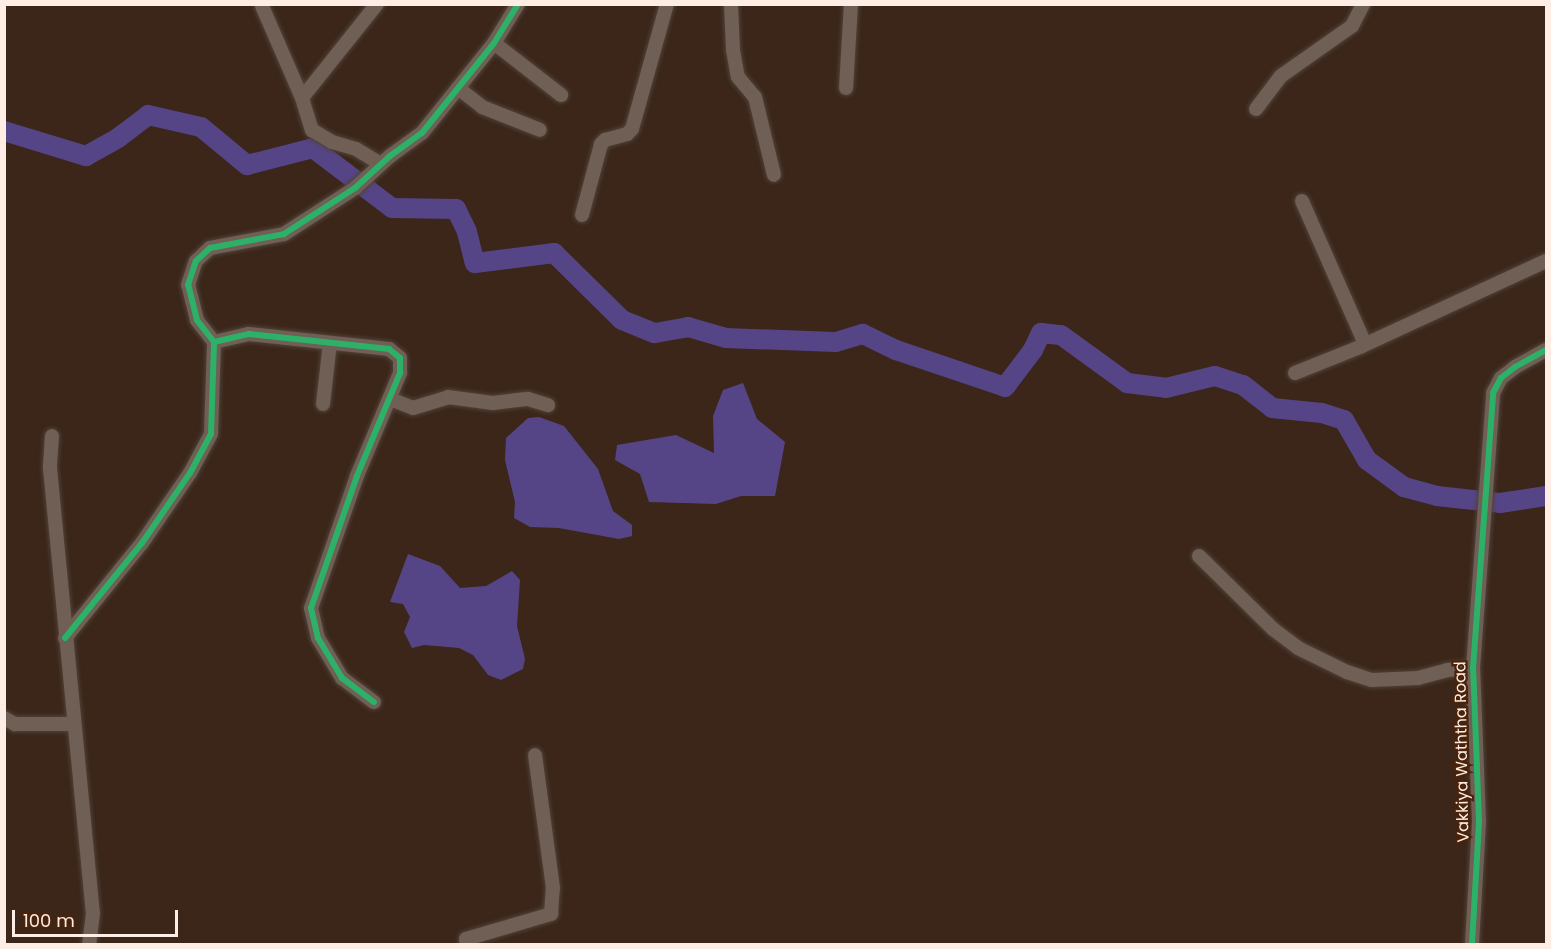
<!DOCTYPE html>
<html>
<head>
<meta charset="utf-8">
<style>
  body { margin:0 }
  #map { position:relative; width:1551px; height:949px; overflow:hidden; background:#3b2619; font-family:Poppins,sans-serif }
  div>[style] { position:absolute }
  .water>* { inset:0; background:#554587 }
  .river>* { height:20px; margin:-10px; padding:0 10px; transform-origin:10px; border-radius:10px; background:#554587 }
  .roads { filter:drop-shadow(0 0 2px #504239) drop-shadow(0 0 2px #504239) }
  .minor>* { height:14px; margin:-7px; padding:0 7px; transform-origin:7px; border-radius:7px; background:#6f5f54 }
  .cycleway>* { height:6px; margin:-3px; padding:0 3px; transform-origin:3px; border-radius:3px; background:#2db169 }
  span { translate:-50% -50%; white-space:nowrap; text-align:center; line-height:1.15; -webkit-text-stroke:4.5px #4a230a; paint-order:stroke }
  .street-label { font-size:16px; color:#fdede5 }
  .frame { position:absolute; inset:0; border:6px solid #fdede5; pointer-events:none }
  .scale { position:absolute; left:12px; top:910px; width:166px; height:27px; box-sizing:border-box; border:3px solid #fdede5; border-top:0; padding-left:8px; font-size:18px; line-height:21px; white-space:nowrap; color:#fdede5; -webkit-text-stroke:4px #4a230a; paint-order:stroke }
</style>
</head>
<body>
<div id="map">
  <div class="water">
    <div style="clip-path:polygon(743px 383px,757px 419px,785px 442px,775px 496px,741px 496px,716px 504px,649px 502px,640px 474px,615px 460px,617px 445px,676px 435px,714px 453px,713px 416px,723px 390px)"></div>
    <div style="clip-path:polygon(539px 417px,564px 426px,598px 469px,613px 511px,632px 525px,632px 536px,619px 539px,559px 528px,530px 527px,514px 518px,515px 502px,505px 460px,506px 438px,528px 418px)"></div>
    <div style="clip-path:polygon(408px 554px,440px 566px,460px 588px,486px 586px,512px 571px,520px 580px,517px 626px,525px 659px,523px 669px,501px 680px,488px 675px,473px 655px,459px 648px,424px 645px,412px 648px,404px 632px,410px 617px,403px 604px,390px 602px)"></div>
  </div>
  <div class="river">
    <div style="left:4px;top:131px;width:86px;rotate:17deg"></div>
    <div style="left:86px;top:156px;width:37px;rotate:-29deg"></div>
    <div style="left:118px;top:138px;width:38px;rotate:-37deg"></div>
    <div style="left:148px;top:115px;width:54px;rotate:12.8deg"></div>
    <div style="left:201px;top:127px;width:60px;rotate:39.6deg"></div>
    <div style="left:247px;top:165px;width:68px;rotate:-14.4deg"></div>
    <div style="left:313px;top:148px;width:99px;rotate:37.2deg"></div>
    <div style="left:392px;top:208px;width:64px;rotate:0.9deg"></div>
    <div style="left:456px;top:209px;width:25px;rotate:64deg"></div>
    <div style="left:467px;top:232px;width:32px;rotate:76deg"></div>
    <div style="left:475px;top:263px;width:80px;rotate:-7.2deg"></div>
    <div style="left:554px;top:253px;width:95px;rotate:44.6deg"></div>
    <div style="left:622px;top:320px;width:35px;rotate:22deg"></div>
    <div style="left:655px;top:333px;width:34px;rotate:-10deg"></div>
    <div style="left:688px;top:327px;width:40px;rotate:16deg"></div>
    <div style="left:726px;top:338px;width:110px;rotate:2.1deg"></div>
    <div style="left:836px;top:342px;width:28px;rotate:-17deg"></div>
    <div style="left:863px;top:334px;width:37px;rotate:26deg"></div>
    <div style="left:896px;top:350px;width:115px;rotate:18.7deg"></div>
    <div style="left:1005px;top:387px;width:46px;rotate:-52.9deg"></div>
    <div style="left:1033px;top:350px;width:19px;rotate:-65deg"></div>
    <div style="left:1041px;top:333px;width:20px;rotate:6deg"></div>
    <div style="left:1061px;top:335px;width:82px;rotate:36deg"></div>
    <div style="left:1127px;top:383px;width:39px;rotate:7deg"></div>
    <div style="left:1166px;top:388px;width:50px;rotate:-13.8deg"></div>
    <div style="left:1215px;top:376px;width:29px;rotate:18deg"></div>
    <div style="left:1243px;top:385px;width:37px;rotate:38deg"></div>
    <div style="left:1272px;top:408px;width:50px;rotate:5.7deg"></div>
    <div style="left:1322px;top:413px;width:23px;rotate:18deg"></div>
    <div style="left:1344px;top:420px;width:46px;rotate:60.1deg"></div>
    <div style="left:1367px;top:460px;width:46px;rotate:36.1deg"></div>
    <div style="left:1404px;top:487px;width:34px;rotate:15deg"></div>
    <div style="left:1437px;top:496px;width:63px;rotate:6.3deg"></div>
    <div style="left:1500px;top:503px;width:47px;rotate:-8.7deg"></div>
  </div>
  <div class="roads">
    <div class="minor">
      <div style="left:731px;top:4px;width:46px;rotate:87.5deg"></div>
      <div style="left:733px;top:50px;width:27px;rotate:80deg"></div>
      <div style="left:738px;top:77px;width:26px;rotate:50deg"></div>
      <div style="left:755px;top:97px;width:80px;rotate:76.3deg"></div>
      <div style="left:262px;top:6px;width:100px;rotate:66.5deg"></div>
      <div style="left:302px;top:98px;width:34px;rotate:73deg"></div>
      <div style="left:312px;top:130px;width:23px;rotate:31deg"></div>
      <div style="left:332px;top:142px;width:25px;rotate:16deg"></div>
      <div style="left:356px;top:149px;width:29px;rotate:31deg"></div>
      <div style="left:494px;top:43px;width:85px;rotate:37.8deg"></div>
      <div style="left:458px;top:88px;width:31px;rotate:38deg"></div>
      <div style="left:482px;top:107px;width:62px;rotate:21.6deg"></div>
      <div style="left:846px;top:88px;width:84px;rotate:-86.6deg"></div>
      <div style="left:302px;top:98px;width:120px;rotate:-51.4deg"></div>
      <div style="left:1256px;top:109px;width:41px;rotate:-52.9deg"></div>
      <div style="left:1281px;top:76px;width:87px;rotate:-35.2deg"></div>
      <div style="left:1352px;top:26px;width:25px;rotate:-63deg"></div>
      <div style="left:1302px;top:201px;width:156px;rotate:66.2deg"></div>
      <div style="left:582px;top:215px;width:73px;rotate:-75deg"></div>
      <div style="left:601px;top:144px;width:6px;rotate:-45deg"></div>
      <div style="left:605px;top:140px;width:23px;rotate:-15deg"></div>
      <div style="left:627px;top:134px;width:7px;rotate:-45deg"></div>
      <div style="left:632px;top:129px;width:130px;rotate:-74.4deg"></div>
      <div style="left:214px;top:342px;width:28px;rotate:-128deg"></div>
      <div style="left:197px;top:320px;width:36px;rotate:-104deg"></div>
      <div style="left:188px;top:285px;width:25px;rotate:-72deg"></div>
      <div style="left:196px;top:261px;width:19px;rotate:-43deg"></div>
      <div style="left:210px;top:248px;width:75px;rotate:-10.7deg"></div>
      <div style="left:284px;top:234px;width:85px;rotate:-32.9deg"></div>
      <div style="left:355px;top:188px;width:47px;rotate:-42.4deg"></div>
      <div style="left:390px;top:156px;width:39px;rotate:-36deg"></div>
      <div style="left:422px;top:133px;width:115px;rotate:-51.3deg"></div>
      <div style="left:494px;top:43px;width:46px;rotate:-58.4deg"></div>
      <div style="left:1295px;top:373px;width:72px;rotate:-21.9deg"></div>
      <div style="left:1362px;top:346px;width:203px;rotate:-24.8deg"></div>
      <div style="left:390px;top:399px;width:25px;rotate:21deg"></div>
      <div style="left:413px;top:408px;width:37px;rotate:-17deg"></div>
      <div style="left:448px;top:397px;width:45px;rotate:7.6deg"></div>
      <div style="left:493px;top:403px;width:35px;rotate:-7deg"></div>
      <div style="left:528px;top:399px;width:21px;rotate:17deg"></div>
      <div style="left:323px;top:404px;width:61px;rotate:-83.5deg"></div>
      <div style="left:52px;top:436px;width:32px;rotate:94deg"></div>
      <div style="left:50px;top:468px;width:447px;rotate:84.5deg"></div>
      <div style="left:93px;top:913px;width:31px;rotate:97deg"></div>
      <div style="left:1199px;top:556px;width:104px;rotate:44.6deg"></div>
      <div style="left:1273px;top:629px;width:31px;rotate:37deg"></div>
      <div style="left:1298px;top:648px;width:55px;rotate:26.1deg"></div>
      <div style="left:1347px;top:672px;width:26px;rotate:18deg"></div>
      <div style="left:1372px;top:680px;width:46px;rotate:-2.5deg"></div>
      <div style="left:1418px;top:678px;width:30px;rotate:-15deg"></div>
      <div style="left:1447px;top:670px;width:26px;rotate:-4deg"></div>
      <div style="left:65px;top:638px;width:122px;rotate:-51deg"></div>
      <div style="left:142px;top:543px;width:85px;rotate:-55.6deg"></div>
      <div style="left:190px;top:473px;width:44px;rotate:-61.7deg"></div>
      <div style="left:211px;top:434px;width:92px;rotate:-88.1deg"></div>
      <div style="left:214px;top:342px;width:36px;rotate:-13deg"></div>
      <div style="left:249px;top:334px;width:141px;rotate:6.1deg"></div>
      <div style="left:389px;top:349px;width:14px;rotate:39deg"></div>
      <div style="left:400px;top:358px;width:15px;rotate:90deg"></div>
      <div style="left:400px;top:373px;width:112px;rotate:112.7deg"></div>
      <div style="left:357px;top:476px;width:140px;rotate:109.2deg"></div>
      <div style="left:311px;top:608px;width:31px;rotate:77deg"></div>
      <div style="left:318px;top:638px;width:47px;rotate:59deg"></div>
      <div style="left:342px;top:678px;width:40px;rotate:37deg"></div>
      <div style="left:4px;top:718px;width:13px;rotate:29deg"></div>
      <div style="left:15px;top:724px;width:59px"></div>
      <div style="left:467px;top:944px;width:5px;rotate:-101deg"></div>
      <div style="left:466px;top:939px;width:89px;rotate:-16.4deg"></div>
      <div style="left:551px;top:914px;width:26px;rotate:-86deg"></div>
      <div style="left:553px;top:888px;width:134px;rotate:-97.7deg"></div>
      <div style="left:1472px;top:944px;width:123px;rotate:-86.7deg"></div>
      <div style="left:1479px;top:821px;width:153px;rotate:-92.2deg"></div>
      <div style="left:1473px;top:668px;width:276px;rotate:-85.8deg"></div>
      <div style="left:1493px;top:393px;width:17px;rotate:-62deg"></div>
      <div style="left:1501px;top:378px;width:18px;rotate:-38deg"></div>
      <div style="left:1515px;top:367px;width:35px;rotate:-29deg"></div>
    </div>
  </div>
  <div class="cycleway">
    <div style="left:214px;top:342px;width:28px;rotate:-128deg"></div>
    <div style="left:197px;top:320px;width:36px;rotate:-104deg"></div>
    <div style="left:188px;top:285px;width:25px;rotate:-72deg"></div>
    <div style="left:196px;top:261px;width:19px;rotate:-43deg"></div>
    <div style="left:210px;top:248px;width:75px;rotate:-10.7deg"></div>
    <div style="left:284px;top:234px;width:85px;rotate:-32.9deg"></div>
    <div style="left:355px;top:188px;width:47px;rotate:-42.4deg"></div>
    <div style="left:390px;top:156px;width:39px;rotate:-36deg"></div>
    <div style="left:422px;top:133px;width:115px;rotate:-51.3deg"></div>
    <div style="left:494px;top:43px;width:46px;rotate:-58.4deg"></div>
    <div style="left:65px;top:638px;width:122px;rotate:-51deg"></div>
    <div style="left:142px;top:543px;width:85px;rotate:-55.6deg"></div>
    <div style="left:190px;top:473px;width:44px;rotate:-61.7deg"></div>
    <div style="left:211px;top:434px;width:92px;rotate:-88.1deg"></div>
    <div style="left:214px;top:342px;width:36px;rotate:-13deg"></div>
    <div style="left:249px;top:334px;width:141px;rotate:6.1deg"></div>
    <div style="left:389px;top:349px;width:14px;rotate:39deg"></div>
    <div style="left:400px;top:358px;width:15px;rotate:90deg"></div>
    <div style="left:400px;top:373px;width:112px;rotate:112.7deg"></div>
    <div style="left:357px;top:476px;width:140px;rotate:109.2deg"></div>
    <div style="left:311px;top:608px;width:31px;rotate:77deg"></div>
    <div style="left:318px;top:638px;width:47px;rotate:59deg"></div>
    <div style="left:342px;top:678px;width:40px;rotate:37deg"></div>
    <div style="left:1472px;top:944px;width:123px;rotate:-86.7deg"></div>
    <div style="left:1479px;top:821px;width:153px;rotate:-92.2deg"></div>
    <div style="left:1473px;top:668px;width:276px;rotate:-85.8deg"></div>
    <div style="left:1493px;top:393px;width:17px;rotate:-62deg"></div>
    <div style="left:1501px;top:378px;width:18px;rotate:-38deg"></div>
    <div style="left:1515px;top:367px;width:35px;rotate:-29deg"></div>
  </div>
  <div class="street-label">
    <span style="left:1462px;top:752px;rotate:-91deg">Vakkiya Waththa Road</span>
  </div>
  <div class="frame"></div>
  <div class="scale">100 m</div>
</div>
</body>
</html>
